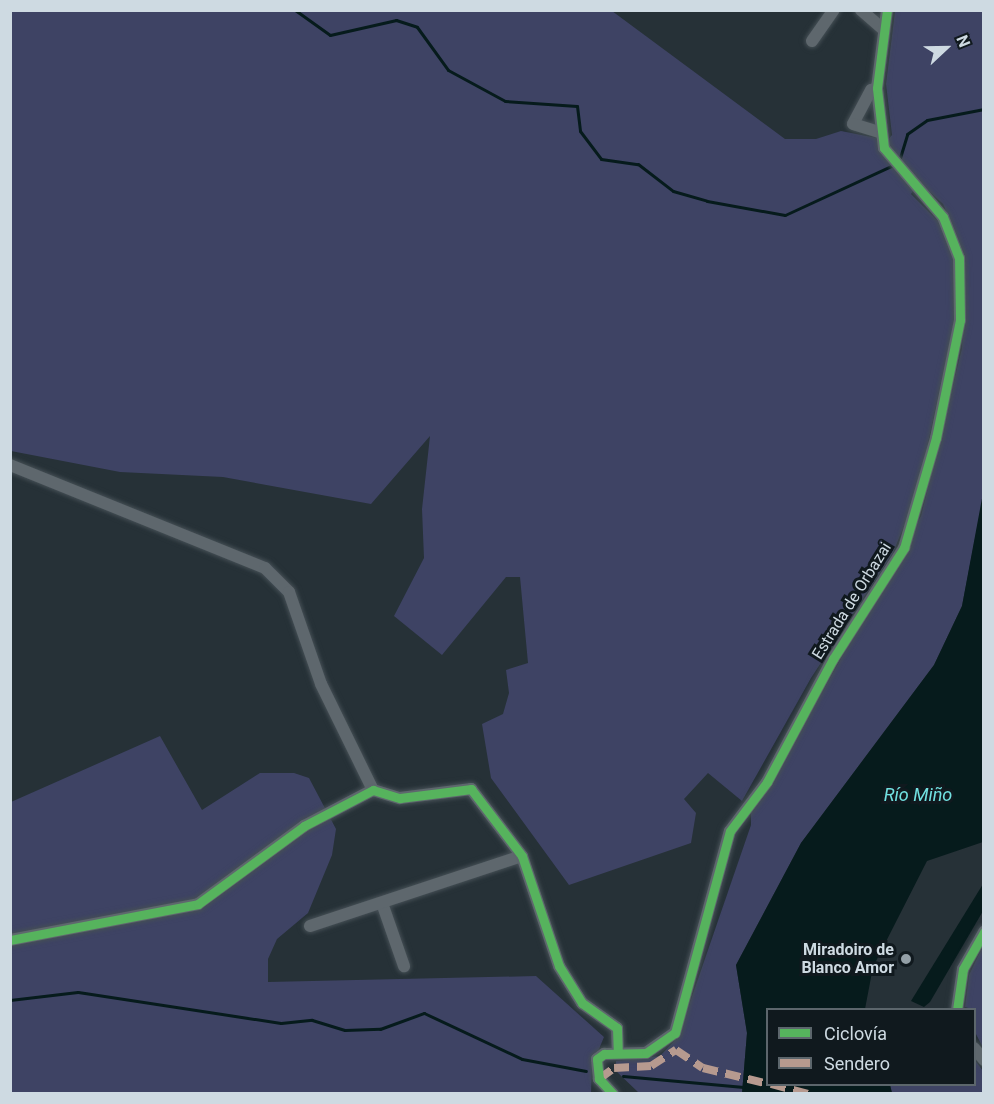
<!DOCTYPE html>
<html>
<head>
<meta charset="utf-8">
<style>
  body { margin:0 }
  #map { position:relative; width:994px; height:1104px; overflow:hidden; background:#263137; font-family:Roboto,sans-serif }
  div>[style] { position:absolute }
  .green>* { inset:0; background:#3e4364 }
  .water>* { inset:0; background:#061b1c }
  .stream>* { height:3px; margin:-1.5px; padding:0 1.5px; transform-origin:1.5px; border-radius:1.5px; background:#061b1c }
  .roads { filter:drop-shadow(0 0 2px #454f55) drop-shadow(0 0 2px #454f55) }
  .minor>* { height:12px; margin:-6px; padding:0 6px; transform-origin:6px; border-radius:6px; background:#5e676d }
  .quiet>* { height:8px; margin-top:-4px; transform-origin:0; background:repeating-linear-gradient(90deg,#b69a8f 0 15px,transparent 0 23px) }
  .cycleway>* { height:9px; margin:-4.5px; padding:0 4.5px; transform-origin:4.5px; border-radius:4.5px; background:#56b35d }
  .dots>* { width:16px; height:16px; translate:-50% -50%; box-sizing:border-box; border:3px solid #10191e; border-radius:50% }
  span { translate:-50% -50%; white-space:nowrap; text-align:center; line-height:1.15; -webkit-text-stroke:6px #10191e; paint-order:stroke }
  .street-label { font-size:16px; color:#cedae2 }
  .poi-label { font-size:16px; color:#cedae2; font-weight:700 }
  .right { translate:-100% -50%; text-align:right }
  .water-label { font-size:18px; color:#71e1e1; font-style:italic }
  .frame { position:absolute; inset:0; border:12px solid #cedae2; pointer-events:none }
  .legend { position:absolute; left:766px; top:1008px; width:210px; height:78px; box-sizing:border-box; background:#10191e; border:2px solid #5c666c; margin:0; padding:8px 10px; list-style:none; font-size:18px; color:#cedae2 }
  .legend li { display:flex; align-items:center; gap:12px; height:30px }
  .legend b { width:30px; border:2px solid #5c666c }
  .north { position:absolute; left:916px; top:18px; width:60px; height:60px; -webkit-text-stroke:4px #10191e; paint-order:stroke; rotate:68deg; font-size:16px; font-weight:700; line-height:24px; text-align:center; color:#cedae2 }
  .north::after { content:''; display:block; margin:auto; width:21px; height:27px; background:#cedae2; clip-path:polygon(50% 0,100% 100%,50% 72%,0 100%) }
</style>
</head>
<body>
<div id="map">
  <div class="green">
    <div style="clip-path:polygon(10px 11px,612px 11px,785px 139px,816px 139px,841px 131px,877px 138px,880px 150px,892px 135px,886px 84px,895px 11px,983px 11px,984px 492px,962px 606px,934px 665px,801px 843px,736px 965px,747px 1033px,742px 1093px,639px 1093px,616px 1071px,616px 1061px,660px 1056px,678px 1037px,751px 825px,751px 809px,762px 799px,921px 516px,962px 348px,965px 256px,943px 204px,919px 182px,911px 194px,942px 225px,953px 246px,954px 322px,917px 494px,893px 553px,811px 678px,742px 801px,708px 773px,684px 799px,696px 813px,691px 843px,569px 885px,491px 778px,482px 724px,503px 714px,509px 693px,506px 670px,528px 663px,520px 577px,506px 577px,442px 655px,394px 616px,424px 558px,422px 509px,430px 436px,371px 504px,223px 477px,120px 472px,11px 451px)"></div>
    <div style="clip-path:polygon(160px 736px,202px 810px,260px 773px,294px 773px,309px 778px,336px 829px,332px 855px,308px 913px,277px 939px,268px 959px,268px 982px,536px 976px,604px 1037px,592px 1066px,591px 1093px,11px 1094px,11px 802px)"></div>
    <div style="clip-path:polygon(983px 946px,983px 1048px,975px 1032px,974px 1010px,965px 1007px,969px 975px)"></div>
    <div style="clip-path:polygon(975px 1060px,983px 1071px,983px 1093px,892px 1093px,890px 1085px,974px 1084px)"></div>
  </div>
  <div class="water">
    <div style="clip-path:polygon(983px 493px,983px 842px,927px 861px,873px 967px,865px 1009px,768px 1010px,768px 1084px,890px 1085px,892px 1093px,742px 1093px,747px 1033px,736px 965px,801px 843px,934px 665px,962px 606px)"></div>
    <div style="clip-path:polygon(983px 884px,983px 911px,930px 1002px,924px 1007px,911px 1001px)"></div>
  </div>
  <div class="stream">
    <div style="left:295px;top:10px;width:43px;rotate:35.5deg"></div>
    <div style="left:330px;top:35px;width:68px;rotate:-12.8deg"></div>
    <div style="left:396px;top:20px;width:22px;rotate:18deg"></div>
    <div style="left:417px;top:27px;width:53px;rotate:54.2deg"></div>
    <div style="left:448px;top:70px;width:65px;rotate:28.5deg"></div>
    <div style="left:505px;top:101px;width:72px;rotate:4deg"></div>
    <div style="left:577px;top:106px;width:25px;rotate:83deg"></div>
    <div style="left:580px;top:131px;width:35px;rotate:53deg"></div>
    <div style="left:601px;top:159px;width:37px;rotate:8deg"></div>
    <div style="left:638px;top:164px;width:44px;rotate:37.6deg"></div>
    <div style="left:673px;top:191px;width:35px;rotate:16deg"></div>
    <div style="left:707px;top:201px;width:79px;rotate:10.2deg"></div>
    <div style="left:785px;top:215px;width:119px;rotate:-24.8deg"></div>
    <div style="left:899px;top:161px;width:28px;rotate:-73deg"></div>
    <div style="left:907px;top:134px;width:24px;rotate:-35deg"></div>
    <div style="left:927px;top:120px;width:58px;rotate:-10.9deg"></div>
    <div style="left:10px;top:1000px;width:68px;rotate:-6.7deg"></div>
    <div style="left:78px;top:992px;width:205px;rotate:8.7deg"></div>
    <div style="left:281px;top:1023px;width:31px;rotate:-6deg"></div>
    <div style="left:312px;top:1020px;width:34px;rotate:17deg"></div>
    <div style="left:345px;top:1030px;width:35px;rotate:-2deg"></div>
    <div style="left:380px;top:1029px;width:47px;rotate:-20deg"></div>
    <div style="left:424px;top:1013px;width:108px;rotate:25.1deg"></div>
    <div style="left:522px;top:1059px;width:65px;rotate:10.6deg"></div>
    <div style="left:623px;top:1076px;width:121px;rotate:5.2deg"></div>
  </div>
  <div class="roads">
    <div class="minor">
      <div style="left:861px;top:10px;width:30px;rotate:41deg"></div>
      <div style="left:812px;top:41px;width:38px;rotate:-55deg"></div>
      <div style="left:877px;top:88px;width:6px;rotate:162deg"></div>
      <div style="left:871px;top:90px;width:38px;rotate:118deg"></div>
      <div style="left:853px;top:124px;width:28px;rotate:17deg"></div>
      <div style="left:10px;top:465px;width:275px;rotate:22deg"></div>
      <div style="left:265px;top:568px;width:34px;rotate:45deg"></div>
      <div style="left:289px;top:592px;width:97px;rotate:70.8deg"></div>
      <div style="left:321px;top:684px;width:118px;rotate:63.9deg"></div>
      <div style="left:382px;top:903px;width:67px;rotate:70.8deg"></div>
      <div style="left:310px;top:926px;width:223px;rotate:-18.3deg"></div>
      <div style="left:10px;top:940px;width:191px;rotate:-10.8deg"></div>
      <div style="left:198px;top:904px;width:132px;rotate:-36.3deg"></div>
      <div style="left:304px;top:826px;width:78px;rotate:-27.6deg"></div>
      <div style="left:373px;top:790px;width:28px;rotate:17deg"></div>
      <div style="left:400px;top:798px;width:72px;rotate:-7.2deg"></div>
      <div style="left:471px;top:789px;width:84px;rotate:52.7deg"></div>
      <div style="left:522px;top:856px;width:116px;rotate:71.4deg"></div>
      <div style="left:559px;top:966px;width:44px;rotate:58.1deg"></div>
      <div style="left:582px;top:1003px;width:43px;rotate:35.5deg"></div>
      <div style="left:617px;top:1028px;width:25px;rotate:88deg"></div>
      <div style="left:957px;top:1010px;width:41px;rotate:-81.7deg"></div>
      <div style="left:963px;top:969px;width:43px;rotate:-60.4deg"></div>
      <div style="left:974px;top:1048px;width:16px;rotate:50deg"></div>
      <div style="left:613px;top:1094px;width:21px;rotate:-133deg"></div>
      <div style="left:599px;top:1079px;width:20px;rotate:-96deg"></div>
      <div style="left:597px;top:1059px;width:9px;rotate:-36deg"></div>
      <div style="left:604px;top:1054px;width:42px;rotate:-1.4deg"></div>
      <div style="left:646px;top:1053px;width:35px;rotate:-35deg"></div>
      <div style="left:675px;top:1033px;width:209px;rotate:-74.8deg"></div>
      <div style="left:730px;top:831px;width:61px;rotate:-52.9deg"></div>
      <div style="left:767px;top:782px;width:140px;rotate:-61.8deg"></div>
      <div style="left:833px;top:659px;width:132px;rotate:-57.4deg"></div>
      <div style="left:904px;top:548px;width:115px;rotate:-73.8deg"></div>
      <div style="left:936px;top:438px;width:120px;rotate:-78.5deg"></div>
      <div style="left:960px;top:320px;width:62px;rotate:-90.9deg"></div>
      <div style="left:959px;top:258px;width:44px;rotate:-111.3deg"></div>
      <div style="left:943px;top:217px;width:91px;rotate:-130.5deg"></div>
      <div style="left:884px;top:148px;width:60px;rotate:-96.7deg"></div>
      <div style="left:877px;top:88px;width:79px;rotate:-82.7deg"></div>
    </div>
  </div>
  <div class="quiet">
    <div style="left:599px;top:1079px;width:19px;rotate:-36deg"></div>
    <div style="left:614px;top:1068px;width:37px;rotate:-3deg"></div>
    <div style="left:651px;top:1066px;width:30px;rotate:-33deg"></div>
    <div style="left:676px;top:1050px;width:32px;rotate:34deg"></div>
    <div style="left:703px;top:1068px;width:67px;rotate:13.8deg"></div>
    <div style="left:771px;top:1084px;width:38px;rotate:15deg"></div>
  </div>
  <div class="cycleway">
    <div style="left:10px;top:940px;width:191px;rotate:-10.8deg"></div>
    <div style="left:198px;top:904px;width:132px;rotate:-36.3deg"></div>
    <div style="left:304px;top:826px;width:78px;rotate:-27.6deg"></div>
    <div style="left:373px;top:790px;width:28px;rotate:17deg"></div>
    <div style="left:400px;top:798px;width:72px;rotate:-7.2deg"></div>
    <div style="left:471px;top:789px;width:84px;rotate:52.7deg"></div>
    <div style="left:522px;top:856px;width:116px;rotate:71.4deg"></div>
    <div style="left:559px;top:966px;width:44px;rotate:58.1deg"></div>
    <div style="left:582px;top:1003px;width:43px;rotate:35.5deg"></div>
    <div style="left:617px;top:1028px;width:25px;rotate:88deg"></div>
    <div style="left:957px;top:1010px;width:41px;rotate:-81.7deg"></div>
    <div style="left:963px;top:969px;width:43px;rotate:-60.4deg"></div>
    <div style="left:613px;top:1094px;width:21px;rotate:-133deg"></div>
    <div style="left:599px;top:1079px;width:20px;rotate:-96deg"></div>
    <div style="left:597px;top:1059px;width:9px;rotate:-36deg"></div>
    <div style="left:604px;top:1054px;width:42px;rotate:-1.4deg"></div>
    <div style="left:646px;top:1053px;width:35px;rotate:-35deg"></div>
    <div style="left:675px;top:1033px;width:209px;rotate:-74.8deg"></div>
    <div style="left:730px;top:831px;width:61px;rotate:-52.9deg"></div>
    <div style="left:767px;top:782px;width:140px;rotate:-61.8deg"></div>
    <div style="left:833px;top:659px;width:132px;rotate:-57.4deg"></div>
    <div style="left:904px;top:548px;width:115px;rotate:-73.8deg"></div>
    <div style="left:936px;top:438px;width:120px;rotate:-78.5deg"></div>
    <div style="left:960px;top:320px;width:62px;rotate:-90.9deg"></div>
    <div style="left:959px;top:258px;width:44px;rotate:-111.3deg"></div>
    <div style="left:943px;top:217px;width:91px;rotate:-130.5deg"></div>
    <div style="left:884px;top:148px;width:60px;rotate:-96.7deg"></div>
    <div style="left:877px;top:88px;width:79px;rotate:-82.7deg"></div>
  </div>
  <div class="dots">
    <div style="left:906px;top:959px;background:#939fa6"></div>
  </div>
  <div class="street-label">
    <span style="left:852px;top:601px;rotate:-58deg">Estrada de Orbazai</span>
  </div>
  <div class="poi-label">
    <span class="right" style="left:894px;top:959px">Miradoiro de<br>Blanco Amor</span>
  </div>
  <div class="water-label">
    <span style="left:918px;top:795px">Río Miño</span>
  </div>
  <div class="frame"></div>
  <ul class="legend">
  <li><b style="height:8px;background:#56b35d"></b>Ciclovía</li>
  <li><b style="height:8px;background:#b69a8f"></b>Sendero</li>
  </ul>
  <div class="north">N</div>
</div>
</body>
</html>
